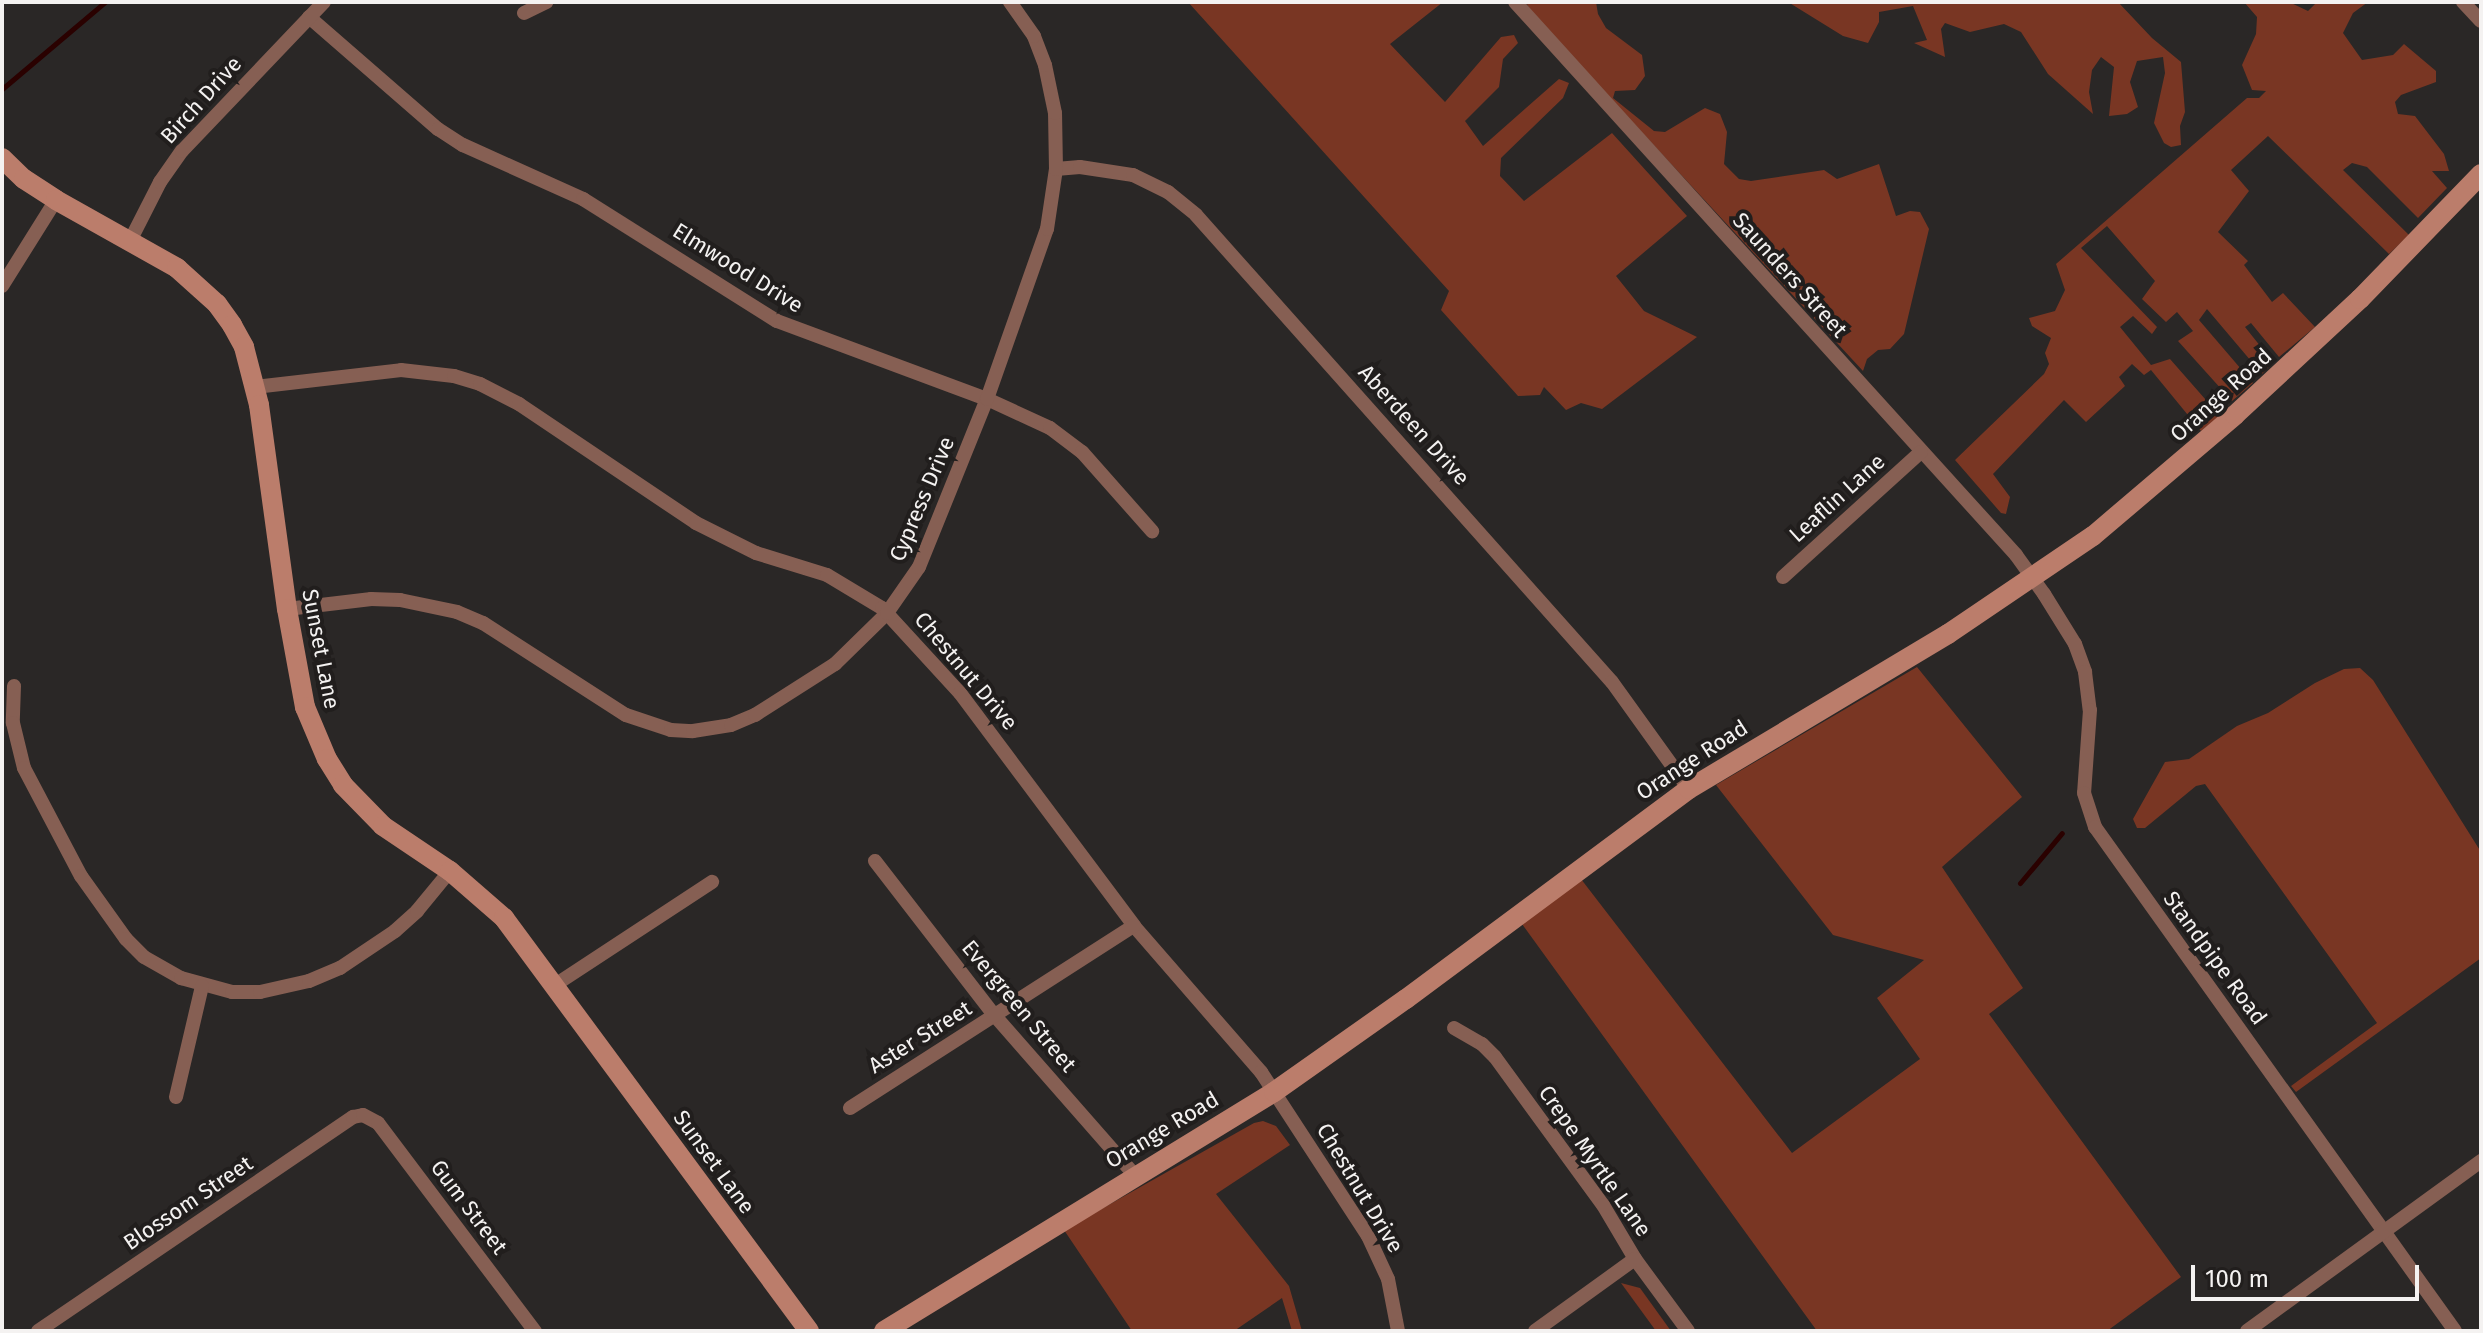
<!DOCTYPE html>
<html>
<head>
<meta charset="utf-8">
<style>
  body { margin:0 }
  #map { position:relative; width:2483px; height:1333px; overflow:hidden; background:#2a2726; font-family:"Fira Sans",sans-serif }
  div>[style] { position:absolute }
  .green>* { inset:0; background:#793623 }
  .stream>* { height:5px; margin:-2.5px; padding:0 2.5px; transform-origin:2.5px; border-radius:2.5px; background:#2a0100 }
  .street>* { height:14px; margin:-7px; padding:0 7px; transform-origin:7px; border-radius:7px; background:#865f53 }
  .secondary>* { height:20px; margin:-10px; padding:0 10px; transform-origin:10px; border-radius:10px; background:#bb7d6b }
  span { translate:-50% -50%; white-space:nowrap; text-align:center; line-height:1.15; -webkit-text-stroke:8px #211e1d; paint-order:stroke }
  .street-label { font-size:22px; color:#f4f2f1 }
  .frame { position:absolute; inset:0; border:4px solid #f4f2f1; pointer-events:none }
  .scale { position:absolute; left:2191px; top:1265px; width:228px; height:36px; box-sizing:border-box; border:4px solid #f4f2f1; border-top:0; padding-left:10px; font-size:24px; line-height:28px; white-space:nowrap; color:#f4f2f1; -webkit-text-stroke:6px #211e1d; paint-order:stroke }
</style>
</head>
<body>
<div id="map">
  <div class="green">
    <div style="clip-path:polygon(1188px 2px,1443px 2px,1390px 44px,1445px 102px,1501px 37px,1514px 35px,1518px 43px,1503px 59px,1499px 87px,1465px 121px,1483px 146px,1559px 79px,1569px 83px,1563px 98px,1501px 158px,1500px 176px,1524px 201px,1612px 133px,1687px 216px,1616px 276px,1644px 311px,1697px 337px,1602px 409px,1581px 403px,1566px 410px,1544px 387px,1540px 395px,1518px 396px,1441px 310px,1449px 291px)"></div>
    <div style="clip-path:polygon(1526px 2px,1596px 2px,1598px 14px,1606px 28px,1642px 55px,1645px 76px,1635px 90px,1615px 91px,1613px 98px,1654px 131px,1665px 132px,1705px 108px,1720px 114px,1727px 132px,1724px 164px,1739px 179px,1751px 181px,1824px 170px,1837px 179px,1879px 164px,1896px 216px,1910px 211px,1920px 212px,1929px 229px,1904px 334px,1890px 349px,1878px 350px,1867px 359px,1863px 371px,1532px 14px)"></div>
    <div style="clip-path:polygon(1788px 2px,2118px 2px,2152px 38px,2181px 62px,2185px 112px,2180px 126px,2181px 145px,2171px 147px,2164px 143px,2154px 123px,2165px 73px,2163px 57px,2137px 61px,2130px 82px,2138px 107px,2127px 114px,2109px 116px,2114px 67px,2101px 57px,2092px 70px,2089px 92px,2093px 114px,2048px 74px,2021px 32px,2004px 24px,1970px 32px,1945px 23px,1941px 29px,1945px 57px,1914px 43px,1927px 40px,1913px 6px,1879px 12px,1879px 22px,1868px 43px,1843px 36px)"></div>
    <div style="clip-path:polygon(2244px 2px,2289px 2px,2308px 11px,2317px 2px,2368px 2px,2353px 13px,2343px 33px,2362px 60px,2393px 55px,2404px 44px,2436px 71px,2436px 82px,2401px 95px,2395px 102px,2398px 114px,2415px 116px,2444px 154px,2449px 171px,2432px 171px,2447px 188px,2418px 218px,2367px 167px,2352px 163px,2343px 170px,2409px 235px,2389px 254px,2268px 136px,2231px 170px,2249px 191px,2218px 232px,2248px 261px,2244px 265px,2272px 302px,2283px 293px,2315px 327px,2279px 357px,2251px 323px,2245px 327px,2273px 362px,2262px 374px,2207px 309px,2199px 320px,2253px 383px,2232px 401px,2178px 341px,2193px 331px,2177px 312px,2166px 322px,2142px 299px,2155px 281px,2107px 226px,2081px 248px,2157px 327px,2152px 334px,2133px 316px,2120px 327px,2151px 365px,2170px 359px,2220px 416px,2201px 431px,2151px 370px,2144px 375px,2132px 364px,2119px 377px,2125px 386px,2086px 422px,2064px 400px,1993px 474px,2010px 497px,2006px 514px,2001px 513px,1955px 460px,2044px 374px,2049px 364px,2045px 353px,2051px 338px,2032px 326px,2029px 318px,2055px 311px,2065px 290px,2056px 264px,2247px 98px,2259px 98px,2266px 91px,2252px 90px,2242px 65px,2256px 34px,2257px 17px)"></div>
    <div style="clip-path:polygon(1917px 667px,2022px 797px,1942px 867px,2023px 988px,1989px 1014px,2181px 1277px,2107px 1331px,1817px 1331px,1522px 924px,1581px 879px,1792px 1153px,1920px 1059px,1877px 998px,1924px 960px,1833px 935px,1716px 785px)"></div>
    <div style="clip-path:polygon(2360px 668px,2373px 680px,2481px 852px,2481px 958px,2296px 1092px,2291px 1086px,2377px 1023px,2205px 784px,2196px 786px,2145px 828px,2137px 828px,2133px 819px,2165px 762px,2189px 759px,2237px 726px,2268px 713px,2315px 683px,2344px 669px)"></div>
    <div style="clip-path:polygon(1263px 1121px,1276px 1126px,1290px 1145px,1216px 1194px,1289px 1286px,1302px 1331px,1292px 1331px,1282px 1298px,1234px 1331px,1132px 1331px,1064px 1230px,1254px 1123px)"></div>
    <div style="clip-path:polygon(1621px 1283px,1640px 1288px,1671px 1331px,1656px 1331px)"></div>
  </div>
  <div class="stream">
    <div style="left:2px;top:89px;width:135px;rotate:-40.2deg"></div>
    <div style="left:2020px;top:883px;width:65px;rotate:-50deg"></div>
  </div>
  <div class="street">
    <div style="left:1515px;top:2px;width:746px;rotate:47.82deg"></div>
    <div style="left:2016px;top:555px;width:48px;rotate:54.3deg"></div>
    <div style="left:2044px;top:594px;width:59px;rotate:58.2deg"></div>
    <div style="left:2075px;top:644px;width:30px;rotate:70deg"></div>
    <div style="left:2085px;top:672px;width:38px;rotate:83deg"></div>
    <div style="left:2090px;top:710px;width:83px;rotate:94.1deg"></div>
    <div style="left:2084px;top:793px;width:36px;rotate:72deg"></div>
    <div style="left:2095px;top:827px;width:619px;rotate:54.46deg"></div>
    <div style="left:2463px;top:2px;width:26px;rotate:47deg"></div>
    <div style="left:524px;top:13px;width:25px;rotate:-26deg"></div>
    <div style="left:309px;top:17px;width:171px;rotate:41deg"></div>
    <div style="left:438px;top:129px;width:30px;rotate:33deg"></div>
    <div style="left:463px;top:145px;width:132px;rotate:24.2deg"></div>
    <div style="left:583px;top:199px;width:229px;rotate:32.2deg"></div>
    <div style="left:777px;top:321px;width:224px;rotate:20.4deg"></div>
    <div style="left:987px;top:399px;width:69px;rotate:24.7deg"></div>
    <div style="left:1050px;top:428px;width:40px;rotate:37deg"></div>
    <div style="left:1082px;top:452px;width:106px;rotate:48.5deg"></div>
    <div style="left:1056px;top:169px;width:24px;rotate:-5deg"></div>
    <div style="left:1080px;top:167px;width:54px;rotate:8.6deg"></div>
    <div style="left:1133px;top:175px;width:39px;rotate:26deg"></div>
    <div style="left:1168px;top:192px;width:36px;rotate:39deg"></div>
    <div style="left:1196px;top:215px;width:625px;rotate:48.31deg"></div>
    <div style="left:1612px;top:682px;width:132px;rotate:54.3deg"></div>
    <div style="left:130px;top:241px;width:66px;rotate:-63deg"></div>
    <div style="left:160px;top:182px;width:38px;rotate:-55deg"></div>
    <div style="left:182px;top:151px;width:206px;rotate:-46.4deg"></div>
    <div style="left:2px;top:286px;width:102px;rotate:-57.9deg"></div>
    <div style="left:255px;top:387px;width:147px;rotate:-6.6deg"></div>
    <div style="left:401px;top:370px;width:53px;rotate:6.5deg"></div>
    <div style="left:454px;top:376px;width:27px;rotate:17deg"></div>
    <div style="left:480px;top:384px;width:44px;rotate:27.1deg"></div>
    <div style="left:519px;top:404px;width:213px;rotate:33.9deg"></div>
    <div style="left:696px;top:523px;width:67px;rotate:26.6deg"></div>
    <div style="left:756px;top:553px;width:74px;rotate:17.2deg"></div>
    <div style="left:827px;top:575px;width:64px;rotate:31deg"></div>
    <div style="left:882px;top:608px;width:115px;rotate:47.5deg"></div>
    <div style="left:960px;top:693px;width:291px;rotate:53.2deg"></div>
    <div style="left:1134px;top:926px;width:194px;rotate:49deg"></div>
    <div style="left:1261px;top:1072px;width:196px;rotate:56.9deg"></div>
    <div style="left:1368px;top:1236px;width:47px;rotate:65.1deg"></div>
    <div style="left:1388px;top:1279px;width:53px;rotate:79.1deg"></div>
    <div style="left:1783px;top:577px;width:186px;rotate:-42.2deg"></div>
    <div style="left:287px;top:609px;width:85px;rotate:-6.8deg"></div>
    <div style="left:371px;top:599px;width:29px;rotate:2deg"></div>
    <div style="left:400px;top:600px;width:58px;rotate:11.9deg"></div>
    <div style="left:457px;top:612px;width:28px;rotate:23deg"></div>
    <div style="left:483px;top:623px;width:170px;rotate:32.8deg"></div>
    <div style="left:626px;top:715px;width:47px;rotate:18.4deg"></div>
    <div style="left:671px;top:730px;width:22px;rotate:3deg"></div>
    <div style="left:693px;top:731px;width:38px;rotate:-9deg"></div>
    <div style="left:731px;top:725px;width:26px;rotate:-23deg"></div>
    <div style="left:755px;top:715px;width:95px;rotate:-32.5deg"></div>
    <div style="left:835px;top:664px;width:73px;rotate:-44.4deg"></div>
    <div style="left:887px;top:613px;width:56px;rotate:-55.2deg"></div>
    <div style="left:919px;top:567px;width:181px;rotate:-68deg"></div>
    <div style="left:987px;top:399px;width:180px;rotate:-70.6deg"></div>
    <div style="left:1047px;top:229px;width:61px;rotate:-81.5deg"></div>
    <div style="left:1056px;top:169px;width:56px;rotate:-91deg"></div>
    <div style="left:1055px;top:113px;width:49px;rotate:-101.8deg"></div>
    <div style="left:1045px;top:65px;width:31px;rotate:-111deg"></div>
    <div style="left:1034px;top:36px;width:42px;rotate:-125.2deg"></div>
    <div style="left:14px;top:686px;width:37px;rotate:92deg"></div>
    <div style="left:13px;top:723px;width:46px;rotate:76.3deg"></div>
    <div style="left:24px;top:768px;width:122px;rotate:62.2deg"></div>
    <div style="left:81px;top:876px;width:77px;rotate:54.5deg"></div>
    <div style="left:126px;top:939px;width:25px;rotate:45deg"></div>
    <div style="left:144px;top:957px;width:43px;rotate:29.6deg"></div>
    <div style="left:181px;top:978px;width:53px;rotate:15.4deg"></div>
    <div style="left:232px;top:992px;width:28px"></div>
    <div style="left:260px;top:992px;width:50px;rotate:-12.7deg"></div>
    <div style="left:309px;top:981px;width:34px;rotate:-23deg"></div>
    <div style="left:340px;top:968px;width:66px;rotate:-33.9deg"></div>
    <div style="left:395px;top:931px;width:30px;rotate:-42deg"></div>
    <div style="left:417px;top:911px;width:52px;rotate:-50.5deg"></div>
    <div style="left:875px;top:861px;width:196px;rotate:52.3deg"></div>
    <div style="left:995px;top:1016px;width:210px;rotate:48.7deg"></div>
    <div style="left:555px;top:985px;width:188px;rotate:-33.3deg"></div>
    <div style="left:1454px;top:1028px;width:32px;rotate:30deg"></div>
    <div style="left:1482px;top:1044px;width:18px;rotate:45deg"></div>
    <div style="left:1495px;top:1057px;width:183px;rotate:53.9deg"></div>
    <div style="left:1603px;top:1205px;width:63px;rotate:59.3deg"></div>
    <div style="left:1635px;top:1259px;width:89px;rotate:53.6deg"></div>
    <div style="left:176px;top:1097px;width:114px;rotate:-76.8deg"></div>
    <div style="left:850px;top:1108px;width:337px;rotate:-32.7deg"></div>
    <div style="left:38px;top:1331px;width:381px;rotate:-34.2deg"></div>
    <div style="left:353px;top:1117px;width:10px;rotate:-11deg"></div>
    <div style="left:363px;top:1115px;width:17px;rotate:28deg"></div>
    <div style="left:378px;top:1123px;width:261px;rotate:53deg"></div>
    <div style="left:1535px;top:1331px;width:123px;rotate:-35.8deg"></div>
    <div style="left:2247px;top:1331px;width:289px;rotate:-36deg"></div>
  </div>
  <div class="secondary">
    <div style="left:2px;top:158px;width:30px;rotate:44deg"></div>
    <div style="left:24px;top:179px;width:38px;rotate:33deg"></div>
    <div style="left:56px;top:200px;width:139px;rotate:29.3deg"></div>
    <div style="left:177px;top:268px;width:54px;rotate:42deg"></div>
    <div style="left:217px;top:304px;width:26px;rotate:54deg"></div>
    <div style="left:232px;top:325px;width:25px;rotate:61deg"></div>
    <div style="left:244px;top:347px;width:60px;rotate:75.5deg"></div>
    <div style="left:259px;top:405px;width:206px;rotate:82.2deg"></div>
    <div style="left:287px;top:609px;width:100px;rotate:79.6deg"></div>
    <div style="left:305px;top:707px;width:56px;rotate:67.1deg"></div>
    <div style="left:327px;top:759px;width:31px;rotate:58deg"></div>
    <div style="left:343px;top:785px;width:57px;rotate:45.7deg"></div>
    <div style="left:383px;top:826px;width:81px;rotate:33.9deg"></div>
    <div style="left:450px;top:871px;width:72px;rotate:41deg"></div>
    <div style="left:504px;top:918px;width:513px;rotate:53.55deg"></div>
    <div style="left:884px;top:1331px;width:457px;rotate:-31.5deg"></div>
    <div style="left:1274px;top:1092px;width:161px;rotate:-35.2deg"></div>
    <div style="left:1406px;top:999px;width:352px;rotate:-36.6deg"></div>
    <div style="left:1689px;top:789px;width:302px;rotate:-30.9deg"></div>
    <div style="left:1948px;top:634px;width:175px;rotate:-34.1deg"></div>
    <div style="left:2093px;top:536px;width:187px;rotate:-40.4deg"></div>
    <div style="left:2235px;top:415px;width:171px;rotate:-42.9deg"></div>
    <div style="left:2360px;top:299px;width:174px;rotate:-45.9deg"></div>
  </div>
  <div class="street-label">
    <span style="left:201px;top:100px;rotate:-48deg">Birch Drive</span>
    <span style="left:738px;top:268px;rotate:32deg">Elmwood Drive</span>
    <span style="left:1790px;top:275px;rotate:48deg">Saunders Street</span>
    <span style="left:2221px;top:395px;rotate:-42deg">Orange Road</span>
    <span style="left:1414px;top:425px;rotate:48deg">Aberdeen Drive</span>
    <span style="left:1837px;top:498px;rotate:-42deg">Leaflin Lane</span>
    <span style="left:922px;top:499px;rotate:-67deg">Cypress Drive</span>
    <span style="left:321px;top:649px;rotate:79deg">Sunset Lane</span>
    <span style="left:966px;top:671px;rotate:50deg">Chestnut Drive</span>
    <span style="left:1692px;top:760px;rotate:-33deg">Orange Road</span>
    <span style="left:2215px;top:958px;rotate:54deg">Standpipe Road</span>
    <span style="left:1019px;top:1006px;rotate:50deg">Evergreen Street</span>
    <span style="left:920px;top:1037px;rotate:-32deg">Aster Street</span>
    <span style="left:1162px;top:1130px;rotate:-31deg">Orange Road</span>
    <span style="left:1595px;top:1161px;rotate:55deg">Crepe Myrtle Lane</span>
    <span style="left:714px;top:1162px;rotate:54deg">Sunset Lane</span>
    <span style="left:1360px;top:1188px;rotate:59deg">Chestnut Drive</span>
    <span style="left:188px;top:1203px;rotate:-34deg">Blossom Street</span>
    <span style="left:469px;top:1207px;rotate:53deg">Gum Street</span>
  </div>
  <div class="frame"></div>
  <div class="scale">100 m</div>
</div>
</body>
</html>
